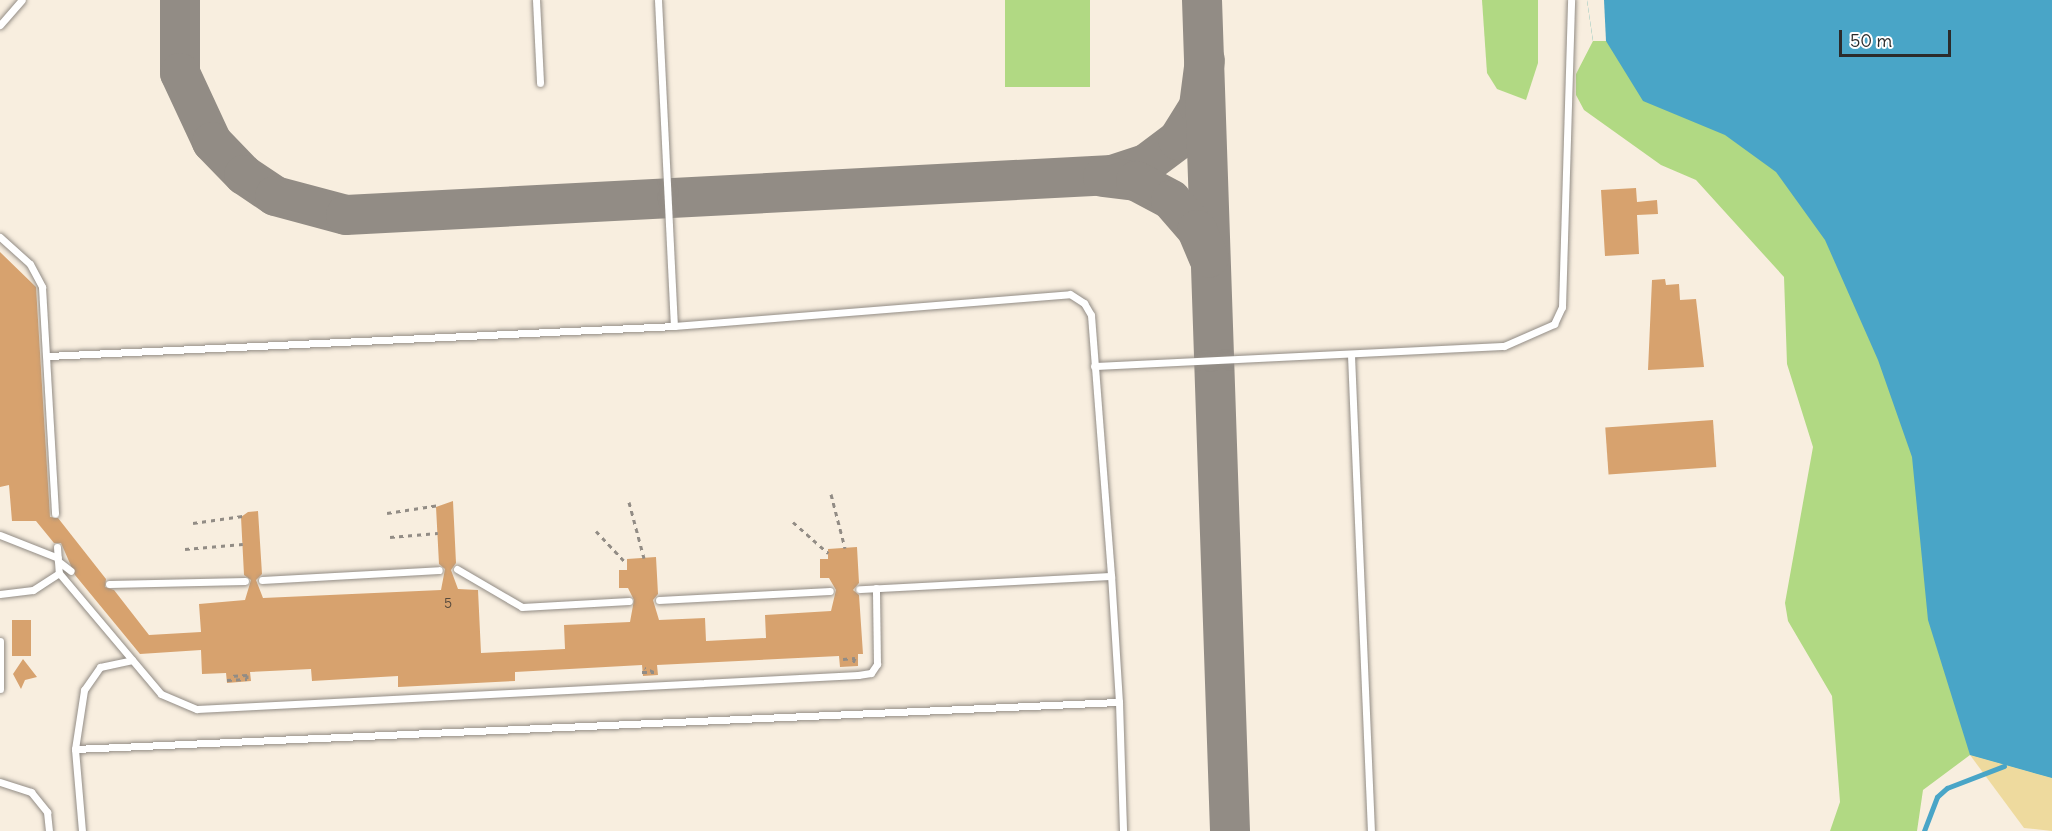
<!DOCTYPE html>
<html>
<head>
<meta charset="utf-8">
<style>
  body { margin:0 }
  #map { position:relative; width:2052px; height:831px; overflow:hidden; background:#f8eedf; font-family:Delius,sans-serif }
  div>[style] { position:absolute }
  .green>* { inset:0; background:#b1d983; transform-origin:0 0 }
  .sand>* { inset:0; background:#eeda9e }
  .water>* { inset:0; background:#49a5c7 }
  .pier>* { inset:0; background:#f8eedf }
  .stream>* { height:4.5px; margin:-2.25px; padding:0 2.25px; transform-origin:2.25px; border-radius:2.25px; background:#49a5c7 }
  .taxiway>* { height:40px; margin:-20px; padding:0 20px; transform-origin:20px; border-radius:20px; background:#928c85 }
  .building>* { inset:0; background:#d7a26e; transform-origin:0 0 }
  .path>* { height:3px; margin-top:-1.5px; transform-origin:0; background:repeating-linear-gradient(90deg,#928c85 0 4.5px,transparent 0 9px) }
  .roads { filter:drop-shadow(0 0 2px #928c85) drop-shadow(0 0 2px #928c85) }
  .lane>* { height:7px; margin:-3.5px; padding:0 3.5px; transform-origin:3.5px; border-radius:3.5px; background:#fff }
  span { translate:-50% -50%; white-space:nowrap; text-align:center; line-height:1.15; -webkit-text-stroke:6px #fff; paint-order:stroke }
  .number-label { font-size:14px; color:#56493c }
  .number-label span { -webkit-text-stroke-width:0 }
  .scale { position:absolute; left:1839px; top:30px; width:112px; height:27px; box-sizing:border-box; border:3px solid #2b2b2b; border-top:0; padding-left:8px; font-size:18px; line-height:21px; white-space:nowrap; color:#2b2b2b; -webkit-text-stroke:4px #fff; paint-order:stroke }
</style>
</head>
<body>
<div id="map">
  <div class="green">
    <div style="left:1005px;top:0;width:85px;height:87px"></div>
    <div style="clip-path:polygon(1482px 0,1538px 0,1538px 63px,1526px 100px,1497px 89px,1487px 73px)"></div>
    <div style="clip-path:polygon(1587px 0,2052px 0,2052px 778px,1970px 755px,1923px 790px,1917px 831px,1830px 831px,1840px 802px,1832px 696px,1788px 621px,1785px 603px,1813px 447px,1787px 364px,1784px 277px,1696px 180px,1661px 165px,1584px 110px,1576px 95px,1576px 74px,1593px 41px)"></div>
  </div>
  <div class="sand">
    <div style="clip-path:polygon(1970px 755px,2052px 778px,2052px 831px,2024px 828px)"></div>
  </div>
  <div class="water">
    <div style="clip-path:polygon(1587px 0,2052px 0,2052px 778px,1970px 755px,1928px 620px,1912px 457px,1878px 360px,1825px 240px,1776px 172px,1725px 135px,1643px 101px,1606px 41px,1593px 41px)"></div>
  </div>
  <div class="pier">
    <div style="clip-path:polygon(1587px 0,1604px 0,1606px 41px,1593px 41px)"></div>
  </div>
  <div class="stream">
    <div style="left:1924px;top:831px;width:36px;rotate:-69deg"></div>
    <div style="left:1937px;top:797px;width:13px;rotate:-42deg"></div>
    <div style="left:1947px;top:788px;width:61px;rotate:-21.1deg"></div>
  </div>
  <div class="taxiway">
    <div style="left:180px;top:0;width:73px;rotate:90deg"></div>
    <div style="left:180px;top:73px;width:76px;rotate:65.1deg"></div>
    <div style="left:212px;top:142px;width:46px;rotate:45.9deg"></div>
    <div style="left:244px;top:175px;width:37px;rotate:34deg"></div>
    <div style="left:275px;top:196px;width:73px;rotate:15deg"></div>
    <div style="left:346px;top:215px;width:767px;rotate:-2.99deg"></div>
    <div style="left:1112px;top:175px;width:36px;rotate:-18deg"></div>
    <div style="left:1146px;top:164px;width:40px;rotate:-37deg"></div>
    <div style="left:1178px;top:140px;width:40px;rotate:-58deg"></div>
    <div style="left:1199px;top:106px;width:46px;rotate:-82.6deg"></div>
    <div style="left:1202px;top:0;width:831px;rotate:88.07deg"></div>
    <div style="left:1103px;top:177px;width:33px;rotate:7deg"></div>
    <div style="left:1136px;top:181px;width:40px;rotate:28deg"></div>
    <div style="left:1171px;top:200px;width:40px;rotate:49deg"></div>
    <div style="left:1197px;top:230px;width:30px;rotate:67deg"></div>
  </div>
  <div class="building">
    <div style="clip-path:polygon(1636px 188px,1637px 202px,1657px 200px,1658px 214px,1637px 215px,1639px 254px,1605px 256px,1601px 190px)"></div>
    <div style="clip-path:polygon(0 252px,36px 287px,50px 517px,58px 518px,106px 579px,105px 587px,114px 590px,149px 635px,201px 632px,199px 604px,245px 600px,251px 580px,244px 575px,241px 517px,248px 512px,258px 511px,262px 574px,256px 580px,263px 598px,441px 590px,445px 569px,439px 564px,436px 507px,453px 501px,456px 563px,451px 570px,458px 589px,478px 590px,481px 653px,565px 649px,564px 625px,630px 622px,634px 600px,628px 588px,619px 588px,619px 570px,627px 570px,627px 559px,656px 557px,658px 594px,653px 600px,659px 620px,705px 618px,706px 641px,766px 638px,765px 615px,831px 611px,836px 590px,829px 578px,820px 578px,820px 559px,828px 559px,828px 549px,857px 547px,859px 583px,853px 590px,859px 595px,863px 654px,858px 654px,858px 666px,840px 667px,839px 656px,657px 665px,658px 675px,643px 676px,642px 665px,515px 672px,515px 681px,398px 687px,398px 676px,312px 681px,311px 669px,250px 672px,251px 681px,227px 683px,226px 673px,202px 674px,201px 650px,140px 654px,75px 575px,61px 543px,54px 543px,36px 521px,12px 521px,9px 485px,0 487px)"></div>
    <div style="clip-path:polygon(1665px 279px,1666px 285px,1679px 284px,1680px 300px,1696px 299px,1704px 367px,1648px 370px,1652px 280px)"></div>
    <div style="left:1713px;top:420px;width:47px;height:108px;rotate:86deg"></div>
    <div style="left:12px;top:620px;width:19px;height:36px"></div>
    <div style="clip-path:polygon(23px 659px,37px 677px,25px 680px,21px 689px,13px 674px)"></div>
  </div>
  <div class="path">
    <div style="left:831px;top:494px;width:56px;rotate:75.5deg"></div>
    <div style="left:629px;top:502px;width:58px;rotate:75deg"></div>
    <div style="left:387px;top:513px;width:53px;rotate:-8.7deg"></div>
    <div style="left:793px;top:522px;width:47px;rotate:41.5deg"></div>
    <div style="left:193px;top:523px;width:50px;rotate:-8deg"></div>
    <div style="left:596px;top:531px;width:45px;rotate:46.8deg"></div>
    <div style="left:390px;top:537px;width:48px;rotate:-4.8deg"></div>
    <div style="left:185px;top:549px;width:58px;rotate:-4.9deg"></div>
    <div style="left:843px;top:659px;width:12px;rotate:-5deg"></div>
    <div style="left:855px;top:658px;width:5px;rotate:112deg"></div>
    <div style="left:642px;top:672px;width:12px"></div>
    <div style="left:654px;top:672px;width:10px;rotate:-156deg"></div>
    <div style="left:227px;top:680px;width:20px;rotate:-3deg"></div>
    <div style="left:247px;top:679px;width:4px;rotate:-90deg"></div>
    <div style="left:247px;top:675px;width:17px;rotate:177deg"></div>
  </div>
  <div class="roads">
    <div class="lane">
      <div style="left:536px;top:0;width:83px;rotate:87.2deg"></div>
      <div style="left:658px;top:0;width:326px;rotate:87.2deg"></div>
      <div style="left:0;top:25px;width:33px;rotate:-49deg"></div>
      <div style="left:0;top:237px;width:40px;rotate:42deg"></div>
      <div style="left:30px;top:264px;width:26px;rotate:62deg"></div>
      <div style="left:42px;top:287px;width:227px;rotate:86.7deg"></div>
      <div style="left:1351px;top:355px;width:476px;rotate:87.6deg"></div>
      <div style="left:48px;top:356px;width:627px;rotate:-2.74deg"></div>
      <div style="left:674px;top:326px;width:397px;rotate:-4.6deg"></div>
      <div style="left:1070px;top:294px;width:17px;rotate:33deg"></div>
      <div style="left:1084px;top:303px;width:14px;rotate:60deg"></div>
      <div style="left:1091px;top:315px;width:262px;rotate:85.6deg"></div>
      <div style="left:1111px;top:576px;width:252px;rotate:177deg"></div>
      <div style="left:1094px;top:366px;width:410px;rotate:-2.8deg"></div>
      <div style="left:1504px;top:346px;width:55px;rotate:-23.7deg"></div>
      <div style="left:1554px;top:324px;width:19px;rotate:-65deg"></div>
      <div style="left:1562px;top:307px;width:307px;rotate:-88.3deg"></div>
      <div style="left:0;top:535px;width:62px;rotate:21.6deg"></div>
      <div style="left:57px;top:547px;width:26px;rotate:86deg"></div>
      <div style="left:59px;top:573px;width:158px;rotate:49.9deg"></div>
      <div style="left:161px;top:694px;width:39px;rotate:23deg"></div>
      <div style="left:197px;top:709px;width:662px;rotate:-2.94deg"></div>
      <div style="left:858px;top:675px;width:13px;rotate:-9deg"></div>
      <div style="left:871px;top:673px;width:11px;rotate:-56deg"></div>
      <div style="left:877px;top:664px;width:76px;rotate:-90.8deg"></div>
      <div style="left:58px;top:561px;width:16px;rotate:38deg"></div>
      <div style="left:457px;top:569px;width:75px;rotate:30.3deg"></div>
      <div style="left:522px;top:607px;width:107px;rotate:-3.2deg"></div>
      <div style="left:262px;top:580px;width:177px;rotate:-3.2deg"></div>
      <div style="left:109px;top:584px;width:136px;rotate:-1.3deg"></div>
      <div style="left:0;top:594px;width:33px;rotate:-7deg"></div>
      <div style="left:33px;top:590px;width:31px;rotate:-33deg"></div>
      <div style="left:659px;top:600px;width:171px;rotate:-3deg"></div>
      <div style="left:0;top:641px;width:48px;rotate:90deg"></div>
      <div style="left:1119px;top:702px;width:129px;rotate:88.2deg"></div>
      <div style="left:75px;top:749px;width:1045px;rotate:-2.58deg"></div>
      <div style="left:1119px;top:702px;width:126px;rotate:-93.6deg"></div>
      <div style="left:0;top:782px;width:33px;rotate:18deg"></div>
      <div style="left:31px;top:792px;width:26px;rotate:51deg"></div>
      <div style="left:47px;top:812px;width:19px;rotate:84deg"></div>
      <div style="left:82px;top:831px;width:82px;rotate:-94.9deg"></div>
      <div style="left:75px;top:749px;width:60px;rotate:-81.3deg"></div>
      <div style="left:84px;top:690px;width:28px;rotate:-55deg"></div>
      <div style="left:100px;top:667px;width:33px;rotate:-12deg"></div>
    </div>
  </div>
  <div class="number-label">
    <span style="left:448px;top:603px">5</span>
  </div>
  <div class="scale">50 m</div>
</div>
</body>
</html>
